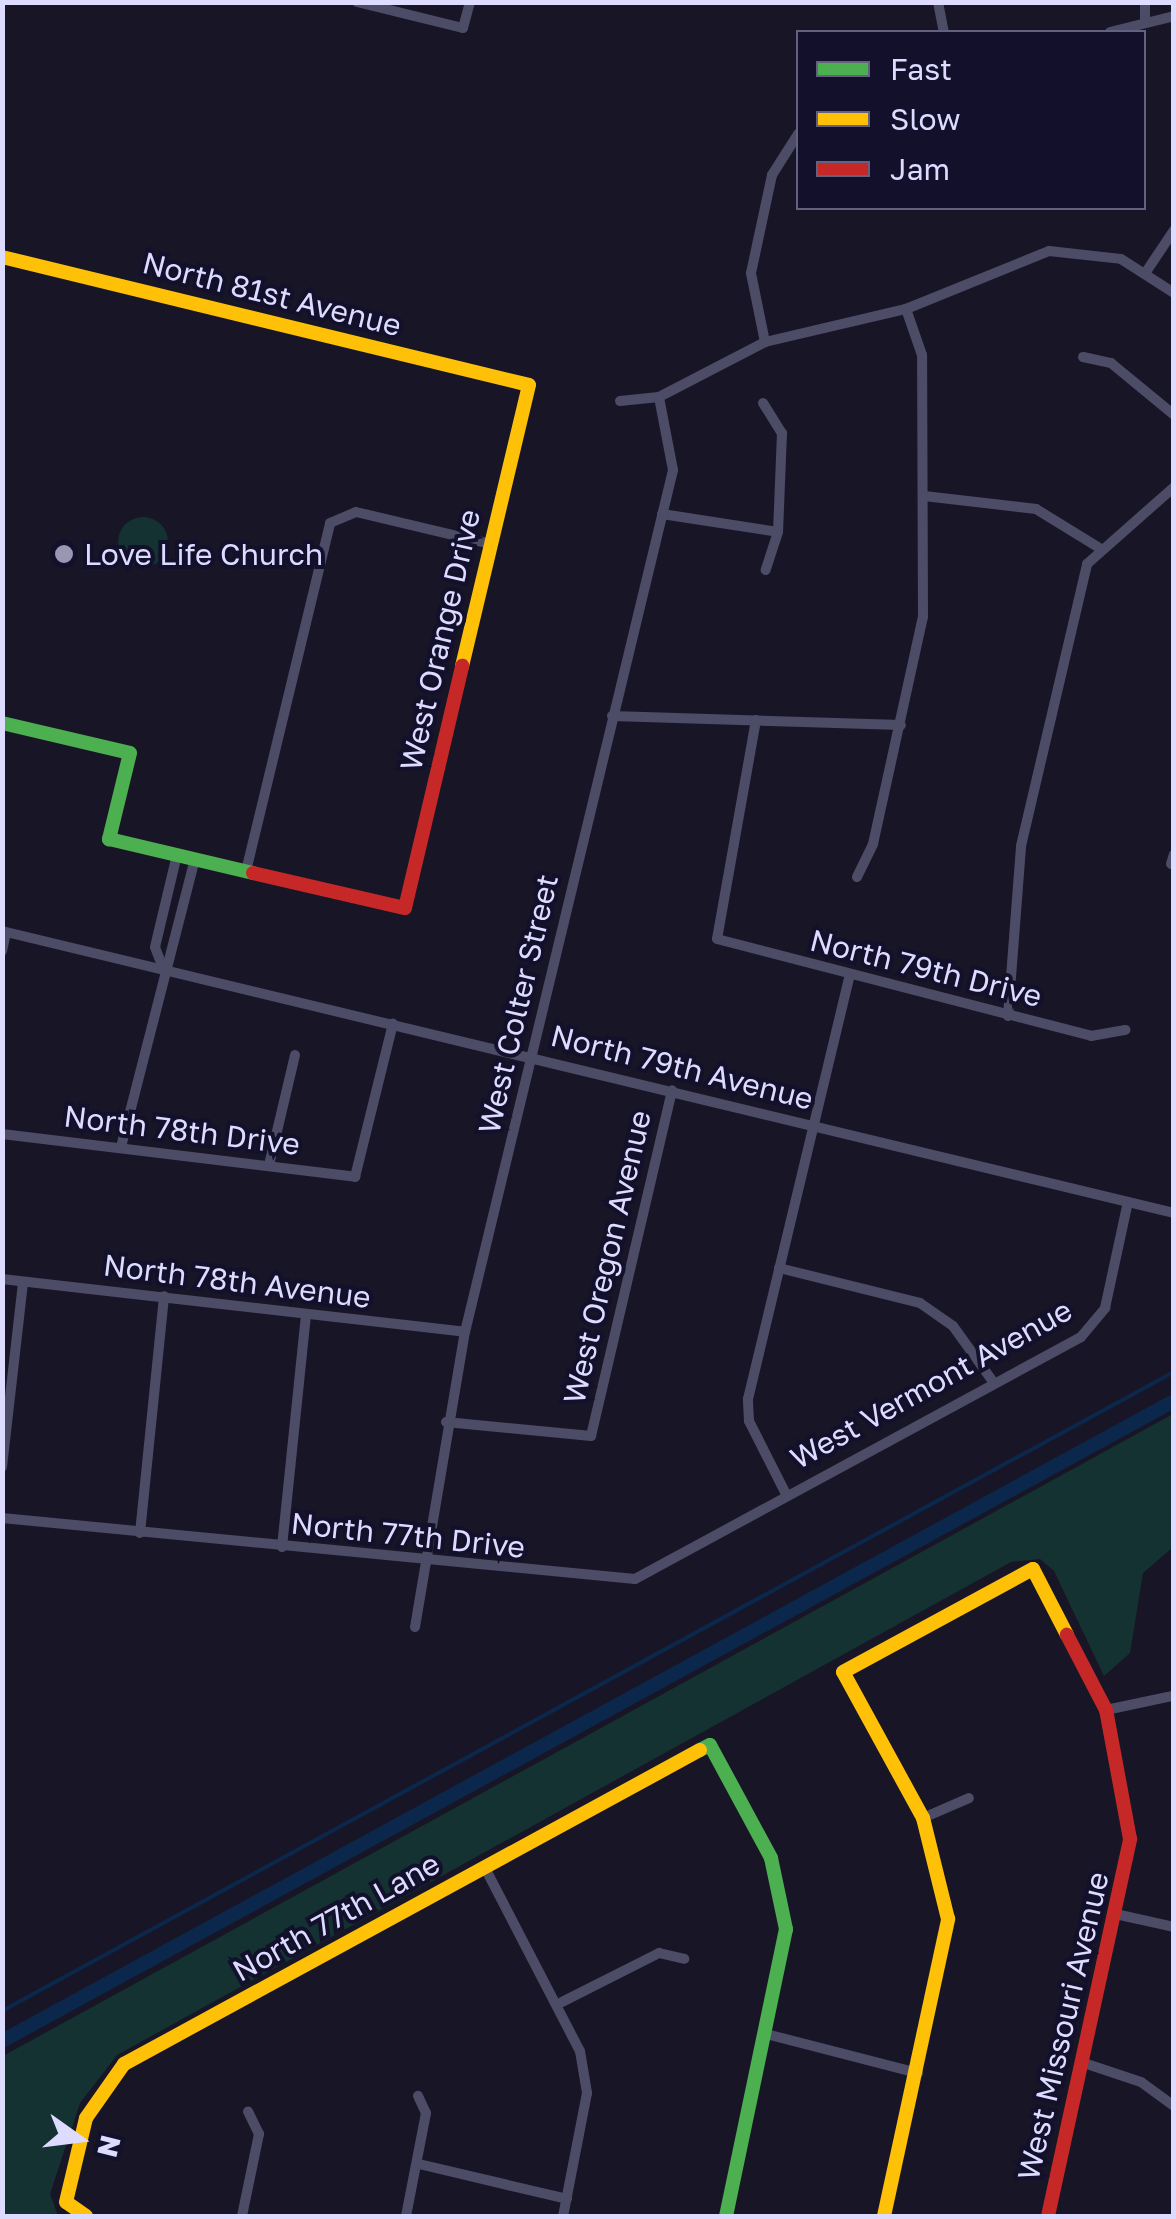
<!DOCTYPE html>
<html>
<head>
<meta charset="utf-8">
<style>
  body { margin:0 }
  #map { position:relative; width:1176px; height:2219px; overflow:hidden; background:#181626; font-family:"Golos Text",sans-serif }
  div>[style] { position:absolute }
  .green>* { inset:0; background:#143231 }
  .round { border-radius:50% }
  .stream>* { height:4px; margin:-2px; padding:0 2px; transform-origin:2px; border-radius:2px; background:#0c274c }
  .canal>* { height:14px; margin:-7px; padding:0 7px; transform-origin:7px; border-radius:7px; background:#0c274c }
  .street>* { height:10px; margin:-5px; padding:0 5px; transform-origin:5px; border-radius:5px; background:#4c4c67 }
  .fast>* { height:14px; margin:-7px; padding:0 7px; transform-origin:7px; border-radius:7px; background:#4caf50 }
  .slow>* { height:14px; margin:-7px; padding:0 7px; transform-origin:7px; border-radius:7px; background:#ffc107 }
  .jam>* { height:14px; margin:-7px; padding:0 7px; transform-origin:7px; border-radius:7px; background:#c62828 }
  .dots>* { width:28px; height:28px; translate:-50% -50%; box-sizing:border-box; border:5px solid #13102c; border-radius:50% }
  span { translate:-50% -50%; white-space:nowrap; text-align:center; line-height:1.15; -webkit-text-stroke:8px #13102c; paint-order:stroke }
  .street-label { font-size:30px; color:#dddbff }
  .poi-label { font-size:30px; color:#dddbff }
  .left { translate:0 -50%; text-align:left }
  .frame { position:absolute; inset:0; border:5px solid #dddbff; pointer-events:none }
  .legend { position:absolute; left:796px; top:30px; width:350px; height:180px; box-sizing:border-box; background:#13102c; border:2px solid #646180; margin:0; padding:12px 18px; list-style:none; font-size:30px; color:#dddbff }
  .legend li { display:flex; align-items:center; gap:20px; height:50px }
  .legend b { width:50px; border:2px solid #646180 }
  .north { position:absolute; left:30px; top:2089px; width:100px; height:100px; -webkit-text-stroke:8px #13102c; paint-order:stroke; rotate:104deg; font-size:28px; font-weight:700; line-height:40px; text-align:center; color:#dddbff }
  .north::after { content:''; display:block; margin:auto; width:35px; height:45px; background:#dddbff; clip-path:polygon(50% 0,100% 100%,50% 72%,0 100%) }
</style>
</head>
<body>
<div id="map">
  <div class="green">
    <div class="round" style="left:118px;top:517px;width:50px;height:50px"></div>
    <div style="clip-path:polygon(1173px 1414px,1173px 1547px,1143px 1573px,1130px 1653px,1104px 1676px,1054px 1571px,1040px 1559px,1011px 1562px,117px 2055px,80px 2103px,50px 2194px,58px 2216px,3px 2216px,3px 2056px)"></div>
  </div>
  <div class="stream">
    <div style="left:2px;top:2011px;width:1330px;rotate:-28.61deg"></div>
  </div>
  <div class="canal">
    <div style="left:2px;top:2041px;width:1335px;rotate:-28.64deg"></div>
  </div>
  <div class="street">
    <div style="left:357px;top:2px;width:109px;rotate:13.8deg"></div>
    <div style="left:463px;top:28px;width:27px;rotate:-75deg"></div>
    <div style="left:938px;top:2px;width:31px;rotate:79deg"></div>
    <div style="left:1145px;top:2px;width:18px;rotate:90deg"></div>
    <div style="left:1110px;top:32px;width:66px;rotate:-14deg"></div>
    <div style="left:1146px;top:272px;width:50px;rotate:-56.3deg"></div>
    <div style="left:765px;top:342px;width:70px;rotate:-101.5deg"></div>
    <div style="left:751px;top:273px;width:100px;rotate:-77.9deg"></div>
    <div style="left:772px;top:175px;width:49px;rotate:-57.6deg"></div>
    <div style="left:1083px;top:357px;width:29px;rotate:12deg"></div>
    <div style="left:1111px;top:363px;width:82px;rotate:39.5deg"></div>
    <div style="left:620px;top:401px;width:39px;rotate:-6deg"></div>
    <div style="left:659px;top:397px;width:119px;rotate:-27.4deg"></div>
    <div style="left:765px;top:342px;width:145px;rotate:-13.2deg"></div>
    <div style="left:906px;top:309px;width:154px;rotate:-22.1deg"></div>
    <div style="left:1049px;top:251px;width:72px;rotate:6.3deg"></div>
    <div style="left:1121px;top:259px;width:63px;rotate:32.7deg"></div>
    <div style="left:763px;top:403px;width:36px;rotate:58deg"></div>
    <div style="left:782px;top:433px;width:99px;rotate:92.3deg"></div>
    <div style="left:778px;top:532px;width:40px;rotate:108deg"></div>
    <div style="left:924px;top:496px;width:113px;rotate:6.6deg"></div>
    <div style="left:1036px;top:509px;width:73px;rotate:31.5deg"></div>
    <div style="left:662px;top:514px;width:117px;rotate:8.8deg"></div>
    <div style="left:612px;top:716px;width:289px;rotate:1.8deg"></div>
    <div style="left:756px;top:720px;width:222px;rotate:100.1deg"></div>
    <div style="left:717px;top:939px;width:386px;rotate:14.5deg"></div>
    <div style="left:1091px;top:1036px;width:35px;rotate:-10deg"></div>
    <div style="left:1171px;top:864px;width:10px;rotate:-73deg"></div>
    <div style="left:246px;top:871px;width:358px;rotate:-76.4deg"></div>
    <div style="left:330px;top:523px;width:28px;rotate:-23deg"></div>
    <div style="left:356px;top:512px;width:138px;rotate:13.4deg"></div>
    <div style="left:857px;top:877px;width:37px;rotate:-64deg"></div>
    <div style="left:873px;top:844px;width:232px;rotate:-77.6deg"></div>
    <div style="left:923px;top:617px;width:262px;rotate:-90.2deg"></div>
    <div style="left:922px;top:355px;width:49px;rotate:-109.2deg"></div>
    <div style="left:2px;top:931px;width:1205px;rotate:13.53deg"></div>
    <div style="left:2px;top:951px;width:19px;rotate:-78deg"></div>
    <div style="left:163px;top:968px;width:22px;rotate:-111deg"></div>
    <div style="left:155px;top:947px;width:95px;rotate:-76.6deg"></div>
    <div style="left:1008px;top:1016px;width:170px;rotate:-85.6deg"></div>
    <div style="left:1021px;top:846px;width:290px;rotate:-76.8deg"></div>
    <div style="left:1087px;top:564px;width:116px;rotate:-41.5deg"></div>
    <div style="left:2px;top:1134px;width:356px;rotate:6.9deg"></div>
    <div style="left:355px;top:1177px;width:158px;rotate:-76.1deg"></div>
    <div style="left:121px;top:1147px;width:297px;rotate:-75.6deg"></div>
    <div style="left:269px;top:1165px;width:113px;rotate:-76.7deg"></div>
    <div style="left:779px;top:1268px;width:145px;rotate:13.9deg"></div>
    <div style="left:920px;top:1303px;width:40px;rotate:34.9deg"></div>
    <div style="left:953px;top:1326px;width:70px;rotate:54.3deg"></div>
    <div style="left:2px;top:1279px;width:466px;rotate:6.5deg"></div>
    <div style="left:446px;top:1422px;width:146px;rotate:5.5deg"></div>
    <div style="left:591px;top:1436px;width:355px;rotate:-76.8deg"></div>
    <div style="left:2px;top:1467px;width:186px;rotate:-83.5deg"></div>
    <div style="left:787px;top:1496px;width:84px;rotate:-116.9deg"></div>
    <div style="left:749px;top:1421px;width:22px;rotate:-93deg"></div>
    <div style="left:748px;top:1399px;width:434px;rotate:-76.5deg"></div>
    <div style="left:2px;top:1518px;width:636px;rotate:5.5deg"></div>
    <div style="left:635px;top:1579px;width:507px;rotate:-28.48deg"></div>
    <div style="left:1081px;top:1337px;width:38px;rotate:-50deg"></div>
    <div style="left:1105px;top:1308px;width:108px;rotate:-77.8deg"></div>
    <div style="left:140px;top:1533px;width:238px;rotate:-84.2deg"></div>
    <div style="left:282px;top:1547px;width:234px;rotate:-84.1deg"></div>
    <div style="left:415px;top:1627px;width:299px;rotate:-80.4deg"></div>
    <div style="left:465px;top:1332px;width:887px;rotate:-76.43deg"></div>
    <div style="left:673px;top:470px;width:74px;rotate:-100.9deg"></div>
    <div style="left:1106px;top:1710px;width:67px;rotate:-12deg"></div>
    <div style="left:923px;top:1818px;width:50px;rotate:-23.5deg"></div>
    <div style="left:485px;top:1868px;width:206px;rotate:62.6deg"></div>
    <div style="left:580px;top:2051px;width:43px;rotate:80.5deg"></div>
    <div style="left:587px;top:2093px;width:125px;rotate:101deg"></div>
    <div style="left:1120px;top:1915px;width:55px;rotate:12.5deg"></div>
    <div style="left:562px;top:2002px;width:109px;rotate:-26.8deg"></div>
    <div style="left:659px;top:1953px;width:26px;rotate:13deg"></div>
    <div style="left:770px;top:2035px;width:153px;rotate:14.4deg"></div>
    <div style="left:1084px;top:2063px;width:60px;rotate:18.4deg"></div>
    <div style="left:1141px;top:2082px;width:41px;rotate:36deg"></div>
    <div style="left:419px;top:2164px;width:152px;rotate:13.3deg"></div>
    <div style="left:242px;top:2216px;width:84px;rotate:-78.3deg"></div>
    <div style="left:259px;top:2134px;width:25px;rotate:-116deg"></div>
    <div style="left:406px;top:2216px;width:105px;rotate:-79deg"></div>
    <div style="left:426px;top:2113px;width:19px;rotate:-115deg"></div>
  </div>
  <div class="fast">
    <div style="left:2px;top:723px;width:131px;rotate:13.2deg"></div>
    <div style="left:130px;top:753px;width:89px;rotate:103.7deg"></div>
    <div style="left:109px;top:839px;width:148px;rotate:13.3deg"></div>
    <div style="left:700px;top:1750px;width:11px;rotate:-27deg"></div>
    <div style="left:710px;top:1745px;width:128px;rotate:61.6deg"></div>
    <div style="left:771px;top:1858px;width:73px;rotate:78.1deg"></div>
    <div style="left:786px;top:1929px;width:293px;rotate:101.8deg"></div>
  </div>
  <div class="slow">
    <div style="left:2px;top:257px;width:542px;rotate:13.65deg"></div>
    <div style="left:529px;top:385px;width:289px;rotate:103.4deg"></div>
    <div style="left:86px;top:2216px;width:24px;rotate:-145deg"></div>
    <div style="left:66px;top:2202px;width:86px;rotate:-76.6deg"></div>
    <div style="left:86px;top:2118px;width:66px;rotate:-54.9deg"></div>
    <div style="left:124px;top:2064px;width:656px;rotate:-28.6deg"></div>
    <div style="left:884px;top:2216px;width:304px;rotate:-77.8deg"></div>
    <div style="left:948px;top:1919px;width:104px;rotate:-103.9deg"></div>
    <div style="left:923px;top:1818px;width:166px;rotate:-118.7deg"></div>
    <div style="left:843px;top:1672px;width:216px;rotate:-28.5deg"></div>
    <div style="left:1033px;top:1569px;width:74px;rotate:62.7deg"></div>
  </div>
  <div class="jam">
    <div style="left:253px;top:873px;width:156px;rotate:13deg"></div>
    <div style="left:405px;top:908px;width:249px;rotate:-76.7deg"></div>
    <div style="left:1048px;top:2216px;width:386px;rotate:-77.7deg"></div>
    <div style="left:1130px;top:1839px;width:131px;rotate:-100.5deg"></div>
    <div style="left:1106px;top:1710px;width:85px;rotate:-117.5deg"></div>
  </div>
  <div class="dots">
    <div style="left:64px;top:554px;background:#9896b3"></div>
  </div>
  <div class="street-label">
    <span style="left:272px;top:294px;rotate:14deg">North 81st Avenue</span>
    <span style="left:440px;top:640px;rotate:-77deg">West Orange Drive</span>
    <span style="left:926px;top:968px;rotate:14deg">North 79th Drive</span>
    <span style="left:518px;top:1004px;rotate:-77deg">West Colter Street</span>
    <span style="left:682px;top:1067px;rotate:14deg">North 79th Avenue</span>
    <span style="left:182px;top:1130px;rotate:7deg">North 78th Drive</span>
    <span style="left:607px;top:1257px;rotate:-77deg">West Oregon Avenue</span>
    <span style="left:237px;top:1281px;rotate:7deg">North 78th Avenue</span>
    <span style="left:931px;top:1384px;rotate:-29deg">West Vermont Avenue</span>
    <span style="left:408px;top:1535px;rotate:6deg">North 77th Drive</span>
    <span style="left:336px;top:1917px;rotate:-29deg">North 77th Lane</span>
    <span style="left:1063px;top:2026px;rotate:-77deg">West Missouri Avenue</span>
  </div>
  <div class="poi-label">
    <span class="left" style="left:84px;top:554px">Love Life Church</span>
  </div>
  <div class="frame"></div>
  <ul class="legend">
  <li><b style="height:12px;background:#4caf50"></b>Fast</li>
  <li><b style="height:12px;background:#ffc107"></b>Slow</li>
  <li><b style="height:12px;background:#c62828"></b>Jam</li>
  </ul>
  <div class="north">N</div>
</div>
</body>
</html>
